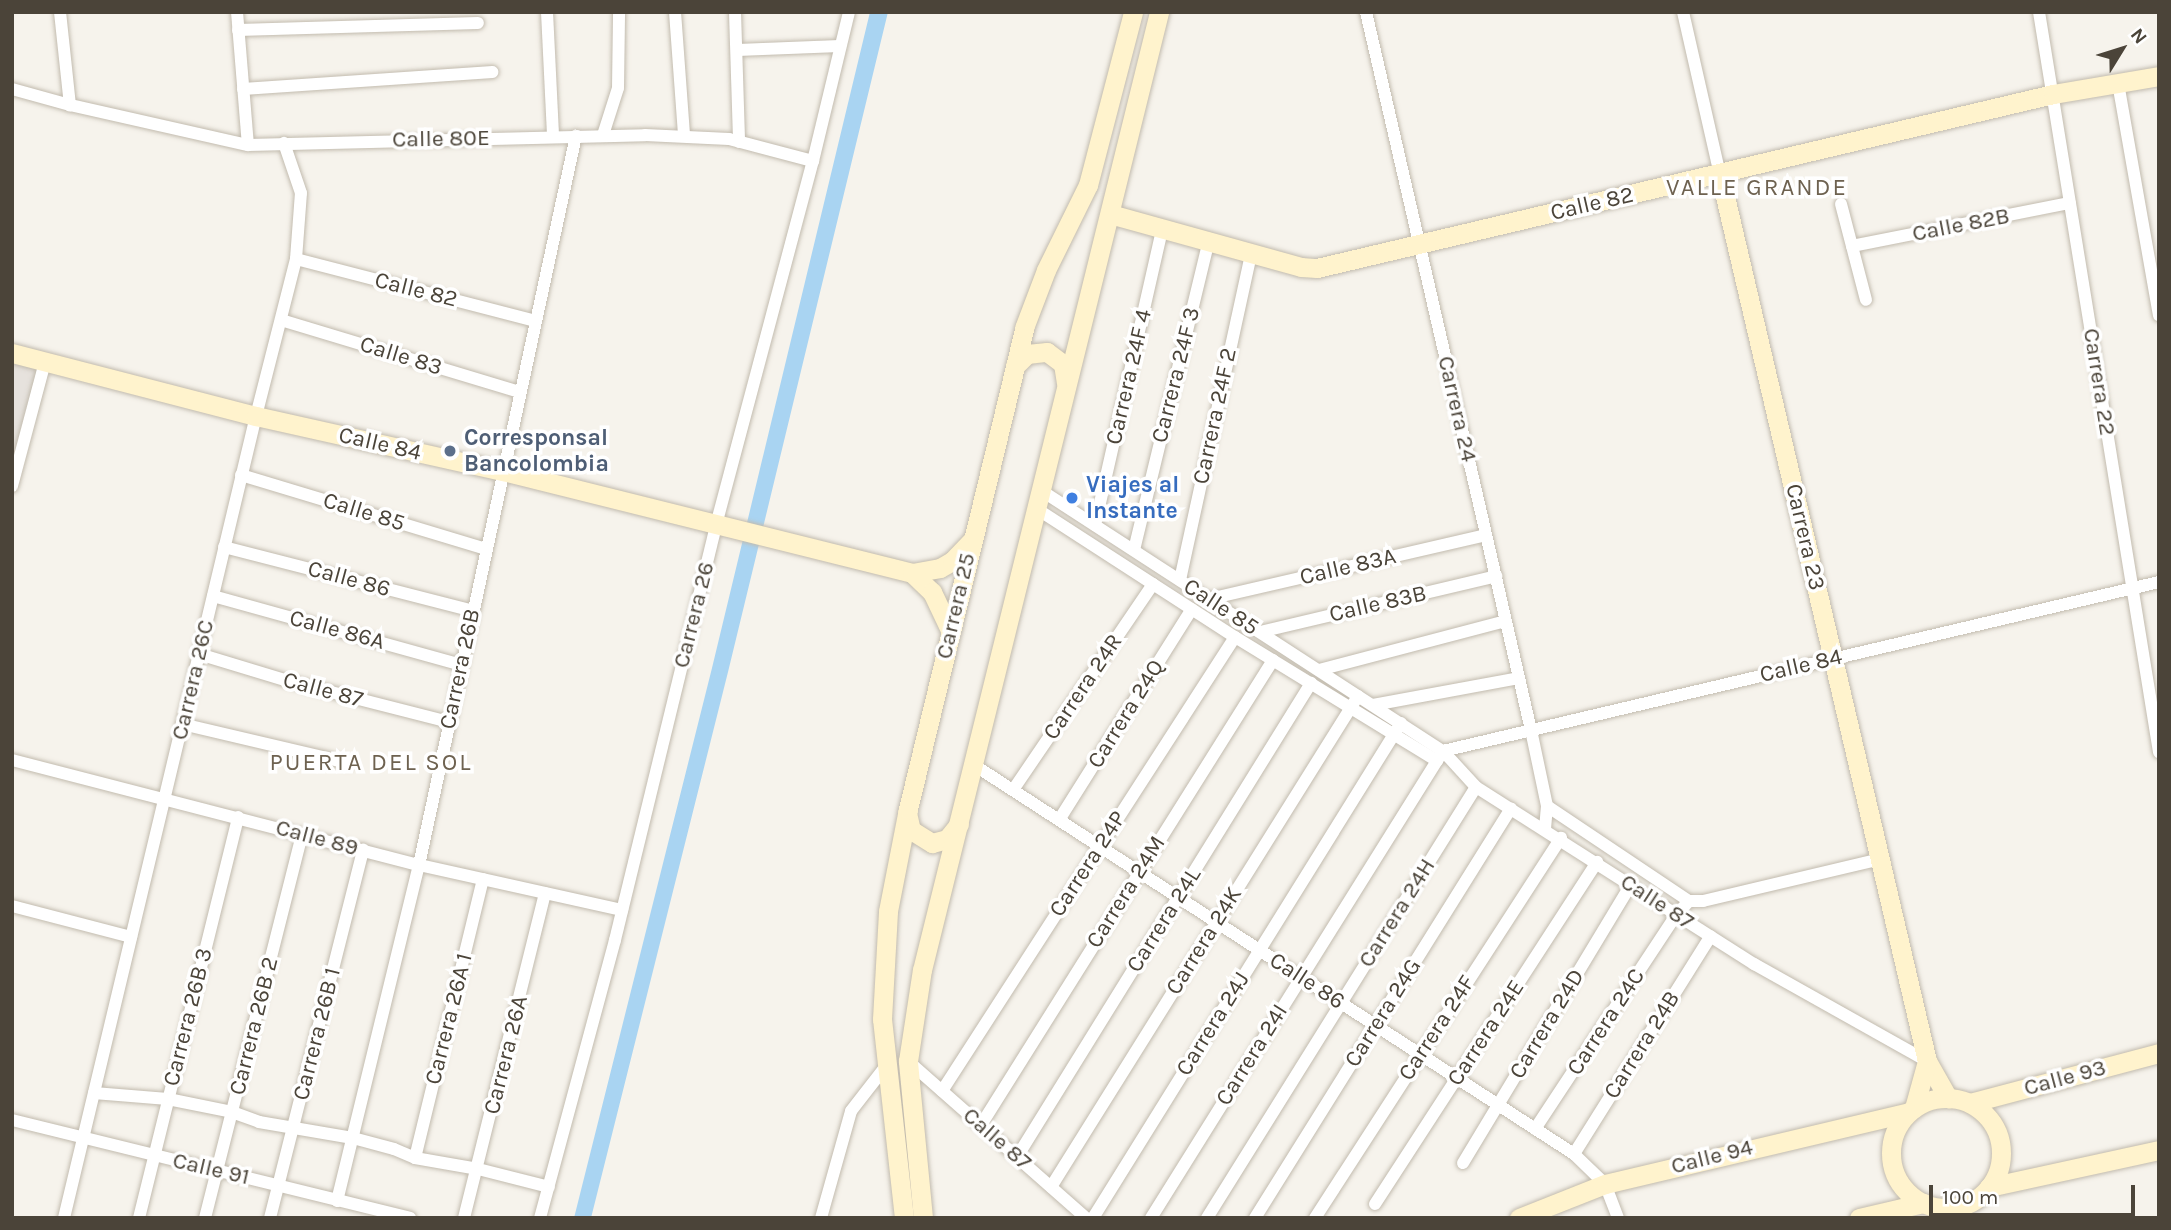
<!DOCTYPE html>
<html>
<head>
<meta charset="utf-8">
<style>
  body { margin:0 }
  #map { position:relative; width:2171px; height:1230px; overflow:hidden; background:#f6f3ec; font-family:Karla,sans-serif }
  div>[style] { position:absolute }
  .industrial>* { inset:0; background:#e6e2dd }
  .water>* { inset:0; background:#a9d4f2 }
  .roads { filter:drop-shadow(0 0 2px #c2bbae) drop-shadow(0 0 2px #c2bbae) }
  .street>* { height:12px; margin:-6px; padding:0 6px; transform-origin:6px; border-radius:6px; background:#fff }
  .secondary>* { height:19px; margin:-9.5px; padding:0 9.5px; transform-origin:9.5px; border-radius:9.5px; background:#fff3cd }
  .secondary>.ring { margin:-9.5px; padding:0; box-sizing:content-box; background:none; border:19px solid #fff3cd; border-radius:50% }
  .dots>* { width:19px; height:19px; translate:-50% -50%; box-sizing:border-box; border:4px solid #fff; border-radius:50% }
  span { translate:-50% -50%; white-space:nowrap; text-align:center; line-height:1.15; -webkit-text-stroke:7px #fff; paint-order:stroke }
  .street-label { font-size:23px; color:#4b4439 }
  .service-label { font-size:23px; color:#4e5e75; font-weight:700 }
  .left { translate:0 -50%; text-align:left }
  .shop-label { font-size:23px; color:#366cbe; font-weight:700 }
  .neighbourhood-label { font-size:24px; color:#6e6250; letter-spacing:2px }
  .frame { position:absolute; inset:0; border:14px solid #4b4439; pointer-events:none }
  .north { position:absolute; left:2087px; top:14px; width:70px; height:70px; -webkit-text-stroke:5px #fff; paint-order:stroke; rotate:52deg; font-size:19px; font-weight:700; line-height:28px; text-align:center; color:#4b4439 }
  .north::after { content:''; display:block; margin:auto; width:24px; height:32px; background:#4b4439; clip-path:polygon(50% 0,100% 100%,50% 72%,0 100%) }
  .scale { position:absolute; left:1929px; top:1185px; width:206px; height:32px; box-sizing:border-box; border:4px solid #4b4439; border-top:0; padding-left:9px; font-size:21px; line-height:24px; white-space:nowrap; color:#4b4439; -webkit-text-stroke:5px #fff; paint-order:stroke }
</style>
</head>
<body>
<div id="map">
  <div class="industrial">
    <div style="clip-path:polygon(12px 353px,45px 362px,12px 486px)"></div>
  </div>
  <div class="water">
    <div style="clip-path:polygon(870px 12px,888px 12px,728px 672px,591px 1218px,574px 1218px,712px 668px)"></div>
  </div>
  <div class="roads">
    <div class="street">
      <div style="left:60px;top:12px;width:94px;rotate:83.9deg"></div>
      <div style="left:237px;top:12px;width:133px;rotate:85.3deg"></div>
      <div style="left:547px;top:12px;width:124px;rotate:87.2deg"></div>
      <div style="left:675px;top:12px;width:124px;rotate:85.8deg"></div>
      <div style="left:735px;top:12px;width:130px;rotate:88.2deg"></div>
      <div style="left:1366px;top:12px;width:737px;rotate:77.06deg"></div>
      <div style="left:1531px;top:730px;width:78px;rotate:78.1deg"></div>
      <div style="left:1547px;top:806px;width:23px;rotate:95deg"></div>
      <div style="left:1683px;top:12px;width:167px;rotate:77.2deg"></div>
      <div style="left:2039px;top:12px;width:750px;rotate:80.79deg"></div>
      <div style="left:238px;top:30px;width:240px;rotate:-1.7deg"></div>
      <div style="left:737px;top:50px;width:103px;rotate:-2.2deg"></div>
      <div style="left:2118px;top:83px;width:236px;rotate:80deg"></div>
      <div style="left:12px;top:89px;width:60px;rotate:15.4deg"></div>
      <div style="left:70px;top:105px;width:182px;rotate:12.7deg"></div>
      <div style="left:248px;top:145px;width:397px;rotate:-1.4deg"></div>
      <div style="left:645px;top:135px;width:84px;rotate:2.7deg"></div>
      <div style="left:729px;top:139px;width:87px;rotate:14.7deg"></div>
      <div style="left:243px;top:89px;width:250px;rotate:-3.9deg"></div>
      <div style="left:603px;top:135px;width:49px;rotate:-72.3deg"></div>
      <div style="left:618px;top:88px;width:76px;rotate:-89.2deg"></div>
      <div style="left:1841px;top:204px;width:99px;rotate:75.4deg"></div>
      <div style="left:1852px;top:246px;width:222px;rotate:-11.2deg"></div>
      <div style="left:296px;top:259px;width:247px;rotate:14.5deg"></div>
      <div style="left:281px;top:320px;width:250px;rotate:16.8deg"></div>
      <div style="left:241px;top:475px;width:256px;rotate:16.8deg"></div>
      <div style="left:12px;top:486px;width:128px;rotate:-75.1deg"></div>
      <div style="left:1042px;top:491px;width:478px;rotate:33deg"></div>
      <div style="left:1443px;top:751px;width:49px;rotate:47.5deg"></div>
      <div style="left:1476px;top:787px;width:330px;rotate:32.5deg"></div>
      <div style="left:1754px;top:964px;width:198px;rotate:29.3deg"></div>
      <div style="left:1037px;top:509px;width:236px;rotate:32.9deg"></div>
      <div style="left:1235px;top:637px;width:237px;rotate:31.5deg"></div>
      <div style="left:1095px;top:525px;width:303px;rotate:-77.2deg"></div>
      <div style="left:224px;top:547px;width:257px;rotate:14.4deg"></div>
      <div style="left:1134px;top:550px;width:318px;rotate:-76.4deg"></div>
      <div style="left:1180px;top:580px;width:335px;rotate:-77.7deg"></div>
      <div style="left:213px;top:596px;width:257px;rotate:15.5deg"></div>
      <div style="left:1209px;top:599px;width:284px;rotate:-13deg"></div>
      <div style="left:1260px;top:632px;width:243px;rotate:-13.3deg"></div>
      <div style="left:199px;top:654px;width:93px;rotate:16.9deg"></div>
      <div style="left:288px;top:681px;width:166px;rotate:14.3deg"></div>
      <div style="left:1319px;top:670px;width:193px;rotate:-14.7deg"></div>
      <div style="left:1373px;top:705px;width:148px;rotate:-10.5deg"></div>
      <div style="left:182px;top:724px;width:171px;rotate:13.2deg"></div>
      <div style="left:12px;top:760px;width:420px;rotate:14.5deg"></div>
      <div style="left:419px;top:865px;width:208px;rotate:12.5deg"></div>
      <div style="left:974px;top:765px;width:715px;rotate:32.96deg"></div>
      <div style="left:1574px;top:1154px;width:43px;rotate:44.1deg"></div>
      <div style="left:1605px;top:1184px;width:36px;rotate:69deg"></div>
      <div style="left:1013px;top:790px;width:249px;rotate:-55.8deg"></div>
      <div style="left:1547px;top:806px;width:171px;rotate:33.8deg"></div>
      <div style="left:1689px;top:901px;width:14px"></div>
      <div style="left:1703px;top:901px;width:182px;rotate:-13.3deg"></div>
      <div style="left:1059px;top:820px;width:249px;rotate:-57.8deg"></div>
      <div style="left:12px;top:906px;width:123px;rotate:14.6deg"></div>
      <div style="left:908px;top:1061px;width:237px;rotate:41.4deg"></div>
      <div style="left:942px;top:1091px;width:540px;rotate:-57.16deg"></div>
      <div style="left:94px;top:1093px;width:74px;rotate:4.6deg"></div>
      <div style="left:168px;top:1099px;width:65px;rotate:11.5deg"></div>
      <div style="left:232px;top:1112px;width:29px;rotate:20deg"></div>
      <div style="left:259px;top:1122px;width:95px;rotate:9.7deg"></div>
      <div style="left:353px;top:1138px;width:42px;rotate:15deg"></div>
      <div style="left:394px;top:1149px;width:23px;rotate:23deg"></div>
      <div style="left:415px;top:1158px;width:64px;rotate:9.9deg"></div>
      <div style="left:478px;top:1169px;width:73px;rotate:14.2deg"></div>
      <div style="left:12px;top:1120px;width:410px;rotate:13.8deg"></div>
      <div style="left:981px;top:1125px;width:549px;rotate:-57.87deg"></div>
      <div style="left:1535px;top:1129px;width:256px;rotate:-56.6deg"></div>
      <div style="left:1676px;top:915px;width:19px;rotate:-47deg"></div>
      <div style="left:1574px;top:1154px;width:257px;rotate:-57.9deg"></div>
      <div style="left:1017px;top:1157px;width:558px;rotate:-58.19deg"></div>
      <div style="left:415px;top:1158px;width:287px;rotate:-76.3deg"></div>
      <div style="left:1463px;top:1163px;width:325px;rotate:-58.9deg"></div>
      <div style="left:1051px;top:1187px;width:579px;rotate:-57.98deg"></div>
      <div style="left:337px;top:1201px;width:346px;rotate:-76.3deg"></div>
      <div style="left:419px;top:865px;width:746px;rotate:-77.85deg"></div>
      <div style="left:1375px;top:1204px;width:408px;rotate:-57deg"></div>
      <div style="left:64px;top:1218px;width:825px;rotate:-76.54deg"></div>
      <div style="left:256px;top:416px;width:162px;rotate:-75.7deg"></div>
      <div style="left:296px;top:259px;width:66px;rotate:-85.7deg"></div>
      <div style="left:301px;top:193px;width:53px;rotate:-108.8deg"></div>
      <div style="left:139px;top:1218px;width:413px;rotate:-76.1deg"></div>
      <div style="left:205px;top:1218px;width:396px;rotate:-75.8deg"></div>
      <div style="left:270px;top:1218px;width:380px;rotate:-75.8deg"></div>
      <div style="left:464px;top:1218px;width:335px;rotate:-76deg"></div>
      <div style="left:540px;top:1218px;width:288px;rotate:-74.9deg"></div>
      <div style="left:615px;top:940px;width:427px;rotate:-76.3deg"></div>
      <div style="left:716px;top:525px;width:377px;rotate:-75.1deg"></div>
      <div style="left:813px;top:161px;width:153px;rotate:-76.4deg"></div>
      <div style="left:821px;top:1218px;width:111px;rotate:-74.3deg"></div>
      <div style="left:851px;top:1111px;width:57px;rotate:-52.1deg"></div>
      <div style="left:1093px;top:1218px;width:583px;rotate:-58.11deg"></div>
      <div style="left:1151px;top:1218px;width:551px;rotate:-57.98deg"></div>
      <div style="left:1443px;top:751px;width:736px;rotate:-13.28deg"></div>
      <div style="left:1207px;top:1218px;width:508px;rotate:-58.03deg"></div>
      <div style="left:1255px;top:1218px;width:483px;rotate:-58deg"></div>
      <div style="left:1315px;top:1218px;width:453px;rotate:-57.1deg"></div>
    </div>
    <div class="secondary">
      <div style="left:1720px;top:175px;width:910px;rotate:76.85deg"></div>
      <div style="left:1927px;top:1061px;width:43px;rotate:60.4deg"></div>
      <div style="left:1110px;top:214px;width:198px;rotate:15.5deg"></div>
      <div style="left:1301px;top:267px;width:16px;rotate:4deg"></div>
      <div style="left:1317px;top:268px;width:756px;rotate:-13.3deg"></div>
      <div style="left:2053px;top:94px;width:108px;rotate:-9.6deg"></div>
      <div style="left:12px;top:353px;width:252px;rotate:14.5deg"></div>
      <div style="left:256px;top:416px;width:253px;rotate:12.6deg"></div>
      <div style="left:503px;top:471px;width:422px;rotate:14deg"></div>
      <div style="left:912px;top:573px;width:28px;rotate:-10deg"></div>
      <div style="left:940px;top:568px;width:14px;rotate:-30deg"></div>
      <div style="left:952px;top:561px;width:28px;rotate:-46deg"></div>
      <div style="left:1015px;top:366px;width:17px;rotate:-45deg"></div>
      <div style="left:1027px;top:354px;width:20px;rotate:-6deg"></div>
      <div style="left:1047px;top:352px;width:20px;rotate:37deg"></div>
      <div style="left:1063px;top:364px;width:19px;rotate:81deg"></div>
      <div style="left:912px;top:573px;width:28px;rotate:44deg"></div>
      <div style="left:932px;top:592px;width:42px;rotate:64.7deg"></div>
      <div style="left:907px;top:813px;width:17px;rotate:77deg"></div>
      <div style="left:911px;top:830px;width:25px;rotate:32deg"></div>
      <div style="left:932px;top:843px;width:16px;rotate:-15deg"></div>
      <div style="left:947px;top:839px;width:19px;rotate:-51deg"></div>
      <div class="ring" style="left:1891px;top:1098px;width:91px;height:91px"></div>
      <div style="left:1970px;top:1103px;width:196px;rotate:-14.8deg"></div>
      <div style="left:1914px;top:1108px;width:49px;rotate:-74.5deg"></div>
      <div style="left:1989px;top:1187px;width:174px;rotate:-12.3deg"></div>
      <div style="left:904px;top:1218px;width:200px;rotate:-96.3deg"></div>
      <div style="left:882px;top:1019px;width:108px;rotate:-86.8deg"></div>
      <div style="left:888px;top:911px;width:104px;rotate:-78.9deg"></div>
      <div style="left:908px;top:809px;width:495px;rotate:-76.4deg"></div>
      <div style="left:1024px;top:328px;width:62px;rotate:-69.2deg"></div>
      <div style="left:1046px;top:270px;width:95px;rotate:-63.7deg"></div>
      <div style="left:1088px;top:185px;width:179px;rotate:-75.4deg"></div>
      <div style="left:923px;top:1218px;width:158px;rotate:-95.5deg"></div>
      <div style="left:908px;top:1061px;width:92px;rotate:-81.3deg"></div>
      <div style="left:922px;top:970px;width:987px;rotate:-76.1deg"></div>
      <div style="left:1519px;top:1218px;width:92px;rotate:-21.6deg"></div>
      <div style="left:1605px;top:1184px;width:312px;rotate:-13.3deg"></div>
      <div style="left:1859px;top:1218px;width:66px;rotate:-13.2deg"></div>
    </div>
  </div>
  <div class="dots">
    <div style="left:450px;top:451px;background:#5c6f8a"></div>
    <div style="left:1072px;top:498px;background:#3f7fe0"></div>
  </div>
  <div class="street-label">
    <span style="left:441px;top:139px;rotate:-1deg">Calle 80E</span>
    <span style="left:1592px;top:204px;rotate:-13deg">Calle 82</span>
    <span style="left:1961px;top:225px;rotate:-11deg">Calle 82B</span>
    <span style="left:416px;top:290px;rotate:14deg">Calle 82</span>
    <span style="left:401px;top:356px;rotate:17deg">Calle 83</span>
    <span style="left:1176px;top:375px;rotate:-76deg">Carrera 24F 3</span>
    <span style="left:1129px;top:377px;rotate:-77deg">Carrera 24F 4</span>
    <span style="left:2099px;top:382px;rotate:81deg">Carrera 22</span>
    <span style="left:1457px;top:409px;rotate:77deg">Carrera 24</span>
    <span style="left:1215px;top:416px;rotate:-78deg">Carrera 24F 2</span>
    <span style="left:380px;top:444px;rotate:13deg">Calle 84</span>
    <span style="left:364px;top:512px;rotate:17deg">Calle 85</span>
    <span style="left:1805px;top:537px;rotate:77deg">Carrera 23</span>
    <span style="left:1348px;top:567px;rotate:-13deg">Calle 83A</span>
    <span style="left:349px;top:579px;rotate:15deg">Calle 86</span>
    <span style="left:1378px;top:604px;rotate:-13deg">Calle 83B</span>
    <span style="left:956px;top:606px;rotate:-77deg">Carrera 25</span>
    <span style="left:1221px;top:607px;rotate:33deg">Calle 85</span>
    <span style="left:694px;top:615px;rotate:-76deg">Carrera 26</span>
    <span style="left:337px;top:630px;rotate:15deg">Calle 86A</span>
    <span style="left:1801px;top:666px;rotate:-13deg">Calle 84</span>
    <span style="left:460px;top:669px;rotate:-78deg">Carrera 26B</span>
    <span style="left:193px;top:680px;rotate:-77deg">Carrera 26C</span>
    <span style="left:1083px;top:687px;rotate:-56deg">Carrera 24R</span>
    <span style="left:323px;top:690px;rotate:15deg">Calle 87</span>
    <span style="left:1126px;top:714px;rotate:-58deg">Carrera 24Q</span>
    <span style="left:317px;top:838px;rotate:15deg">Calle 89</span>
    <span style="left:1088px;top:864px;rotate:-57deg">Carrera 24P</span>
    <span style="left:1126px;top:892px;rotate:-58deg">Carrera 24M</span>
    <span style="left:1657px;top:902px;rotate:33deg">Calle 87</span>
    <span style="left:1397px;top:913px;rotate:-58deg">Carrera 24H</span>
    <span style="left:1164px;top:920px;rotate:-58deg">Carrera 24L</span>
    <span style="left:1204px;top:941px;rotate:-58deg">Carrera 24K</span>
    <span style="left:1307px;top:981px;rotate:33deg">Calle 86</span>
    <span style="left:1383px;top:1013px;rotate:-58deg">Carrera 24G</span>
    <span style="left:188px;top:1017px;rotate:-76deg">Carrera 26B 3</span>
    <span style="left:449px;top:1019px;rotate:-76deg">Carrera 26A 1</span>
    <span style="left:1606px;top:1022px;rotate:-57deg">Carrera 24C</span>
    <span style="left:1213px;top:1024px;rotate:-58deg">Carrera 24J</span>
    <span style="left:1547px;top:1024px;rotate:-59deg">Carrera 24D</span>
    <span style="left:254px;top:1026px;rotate:-76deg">Carrera 26B 2</span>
    <span style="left:1437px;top:1028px;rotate:-57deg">Carrera 24F</span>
    <span style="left:1486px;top:1033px;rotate:-57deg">Carrera 24E</span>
    <span style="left:317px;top:1034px;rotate:-76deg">Carrera 26B 1</span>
    <span style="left:1642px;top:1045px;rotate:-58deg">Carrera 24B</span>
    <span style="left:506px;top:1055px;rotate:-76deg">Carrera 26A</span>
    <span style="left:1252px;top:1055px;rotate:-58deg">Carrera 24I</span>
    <span style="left:2065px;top:1078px;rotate:-15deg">Calle 93</span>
    <span style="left:997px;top:1139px;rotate:41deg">Calle 87</span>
    <span style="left:1712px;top:1157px;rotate:-14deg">Calle 94</span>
    <span style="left:211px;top:1169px;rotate:13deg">Calle 91</span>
  </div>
  <div class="service-label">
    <span class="left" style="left:464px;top:451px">Corresponsal<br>Bancolombia</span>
  </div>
  <div class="shop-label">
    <span class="left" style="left:1086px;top:498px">Viajes al<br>Instante</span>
  </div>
  <div class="neighbourhood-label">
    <span style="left:1757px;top:188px">VALLE GRANDE</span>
    <span style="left:371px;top:763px">PUERTA DEL SOL</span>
  </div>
  <div class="frame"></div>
  <div class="north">N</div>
  <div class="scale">100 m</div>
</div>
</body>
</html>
